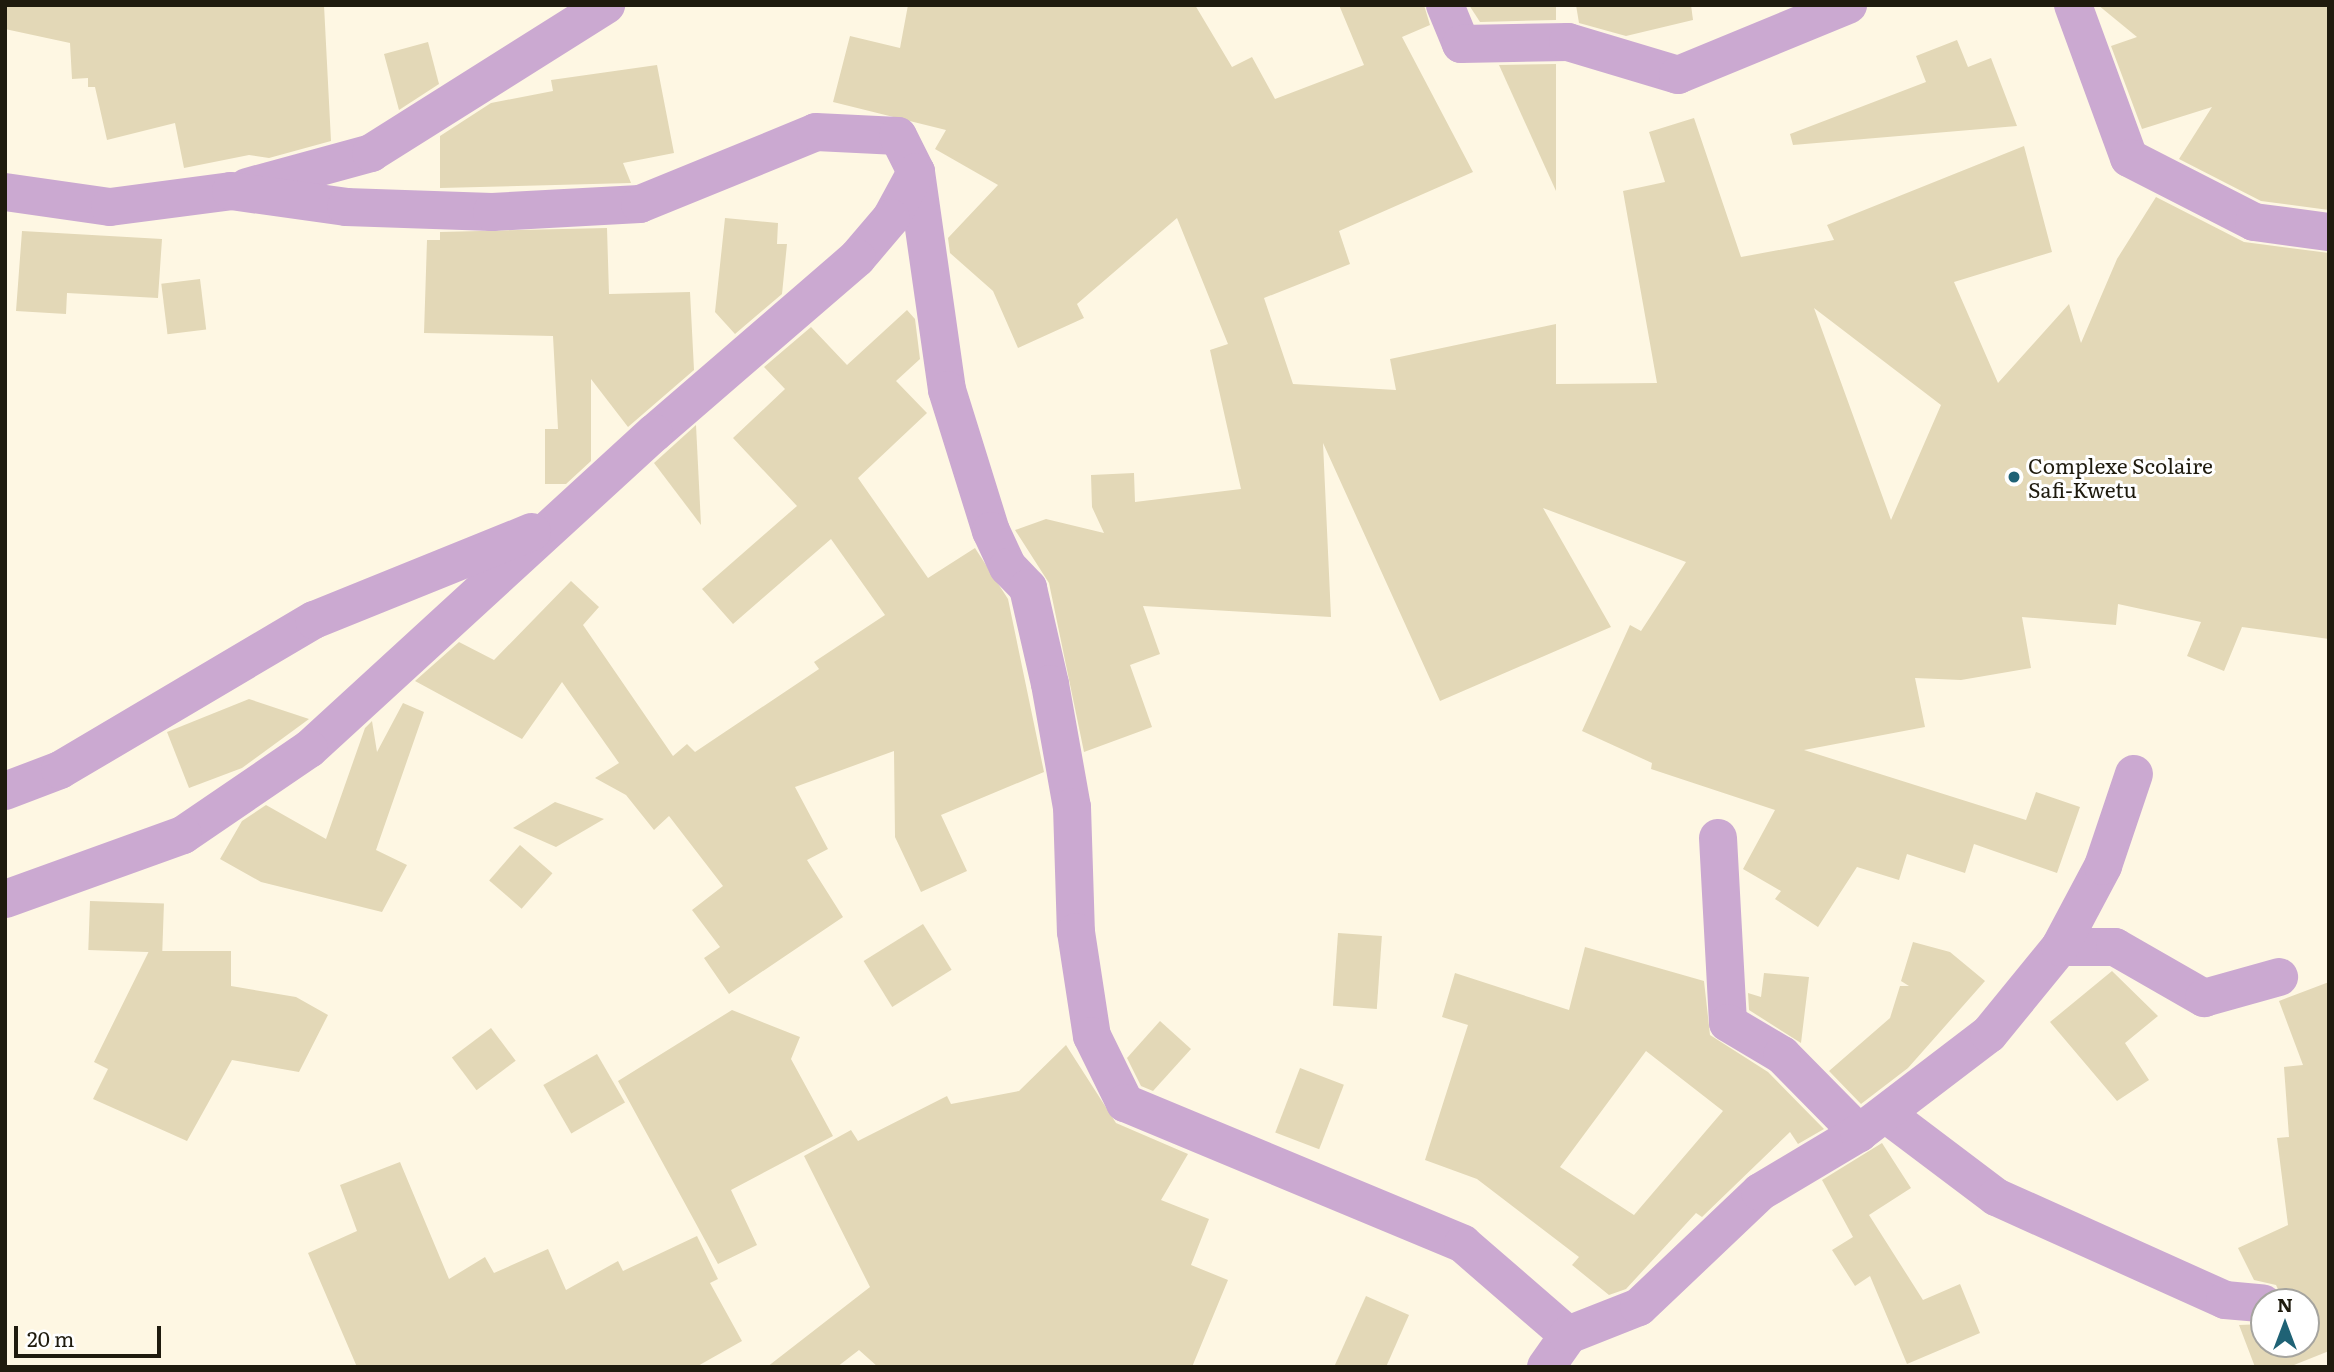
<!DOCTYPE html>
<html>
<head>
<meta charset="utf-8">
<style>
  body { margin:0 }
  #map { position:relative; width:2334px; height:1372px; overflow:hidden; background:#fef7e3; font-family:Literata,serif }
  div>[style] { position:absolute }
  .building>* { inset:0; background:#e3d8b7; transform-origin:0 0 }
  .minor>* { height:38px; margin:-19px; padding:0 19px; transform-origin:19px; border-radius:19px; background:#cba9d1 }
  .dots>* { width:19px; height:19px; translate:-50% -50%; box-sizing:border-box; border:4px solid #fff; border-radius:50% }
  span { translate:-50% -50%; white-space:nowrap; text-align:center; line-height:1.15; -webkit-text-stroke:6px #fff; paint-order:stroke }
  .poi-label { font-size:21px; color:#1f1b0e }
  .left { translate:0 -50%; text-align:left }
  .frame { position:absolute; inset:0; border:7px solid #1f1b0e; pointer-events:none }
  .north { position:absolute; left:2250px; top:1288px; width:70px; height:70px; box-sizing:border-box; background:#fff; border:2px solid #a5a49f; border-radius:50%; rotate:0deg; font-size:19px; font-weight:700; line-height:28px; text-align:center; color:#1f1b0e }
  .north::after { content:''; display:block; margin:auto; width:24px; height:32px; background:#1f6275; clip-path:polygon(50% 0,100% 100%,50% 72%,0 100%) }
  .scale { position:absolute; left:14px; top:1326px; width:147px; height:32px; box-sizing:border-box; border:4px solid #1f1b0e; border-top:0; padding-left:9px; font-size:21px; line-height:24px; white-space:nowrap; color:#1f1b0e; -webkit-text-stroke:5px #fff; paint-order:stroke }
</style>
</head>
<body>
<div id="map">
  <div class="building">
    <div style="clip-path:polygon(5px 5px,324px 5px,331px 141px,269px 158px,249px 155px,184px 168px,175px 123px,107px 140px,95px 87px,88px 87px,88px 78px,72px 79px,70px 43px,5px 29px)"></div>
    <div style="clip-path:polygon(evenodd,908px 5px,1195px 5px,1232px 67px,1252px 57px,1275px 99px,1364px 65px,1339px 5px,1424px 5px,1430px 25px,1402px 37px,1473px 172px,1339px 231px,1350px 264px,1264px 298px,1293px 384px,1396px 390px,1390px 359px,1556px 324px,1556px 384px,1657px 383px,1623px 191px,1665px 182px,1649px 132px,1694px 118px,1741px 257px,1834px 240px,1827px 225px,2024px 146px,2052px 252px,1954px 282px,1998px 383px,2069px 304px,2081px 343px,2117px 259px,2156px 197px,2244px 242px,2329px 253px,2329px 639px,2242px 627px,2224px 671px,2187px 656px,2201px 622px,2118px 604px,2116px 625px,2022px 617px,2031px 668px,1961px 680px,1915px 678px,1925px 727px,1804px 750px,2026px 820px,2036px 792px,2080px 807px,2057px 873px,1974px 844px,1965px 873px,1907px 854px,1899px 880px,1857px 867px,1818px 927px,1775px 899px,1781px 891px,1743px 869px,1775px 810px,1651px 769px,1652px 763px,1582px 731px,1630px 625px,1641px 631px,1686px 562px,1543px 508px,1611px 627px,1440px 701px,1323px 443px,1331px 617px,1143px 606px,1160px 654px,1130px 665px,1152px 727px,1084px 752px,1049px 583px,1015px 530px,1046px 519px,1104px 533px,1092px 507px,1091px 475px,1134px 473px,1135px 502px,1241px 489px,1210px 350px,1228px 344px,1177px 218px,1077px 304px,1084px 318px,1018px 348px,993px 291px,950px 253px,948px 238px,998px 185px,935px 149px,946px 130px,833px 102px,850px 36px,900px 48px,908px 5px,1814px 308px,1941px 405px,1891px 520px,1814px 308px)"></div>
    <div style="clip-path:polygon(1469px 5px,1556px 5px,1556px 20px,1480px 22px)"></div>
    <div style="clip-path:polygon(1576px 5px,1691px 5px,1693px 20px,1626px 36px,1579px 23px)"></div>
    <div style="clip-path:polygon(2098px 5px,2329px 5px,2329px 210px,2261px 201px,2179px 159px,2212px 107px,2142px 129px,2111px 46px,2137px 37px)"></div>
    <div style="clip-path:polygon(1957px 40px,1968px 67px,1991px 58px,2017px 126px,1793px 145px,1790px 134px,1926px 82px,1916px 56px)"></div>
    <div style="clip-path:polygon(428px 42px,439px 84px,399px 110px,384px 54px)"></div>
    <div style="clip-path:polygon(1556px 64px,1556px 191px,1499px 65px)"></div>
    <div style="clip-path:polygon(657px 65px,674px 153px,623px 163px,631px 183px,440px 188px,440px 136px,491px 103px,553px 91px,551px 80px)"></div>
    <div style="clip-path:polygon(725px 218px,778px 223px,777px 244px,787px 244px,782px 294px,735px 334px,715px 312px)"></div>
    <div style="clip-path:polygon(607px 228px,609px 294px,690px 292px,694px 370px,628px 427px,591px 379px,591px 461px,566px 484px,545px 484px,545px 429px,558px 429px,553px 336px,424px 333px,427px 240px,440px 240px,440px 232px)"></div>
    <div style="clip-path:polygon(22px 231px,162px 239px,158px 298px,67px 293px,66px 314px,16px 311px)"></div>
    <div style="left:200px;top:279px;width:51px;height:39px;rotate:83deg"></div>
    <div style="clip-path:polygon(907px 310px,915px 319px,920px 359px,896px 381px,927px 413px,858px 478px,928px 578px,975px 548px,1008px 599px,1044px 772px,941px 815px,967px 871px,921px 892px,895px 837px,894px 751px,795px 787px,828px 849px,807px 860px,843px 917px,729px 994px,704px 958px,720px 947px,692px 910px,723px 886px,669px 816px,654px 830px,626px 795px,595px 778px,619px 763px,562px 682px,522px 739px,415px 681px,459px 642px,494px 660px,571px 581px,599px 607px,583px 625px,673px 756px,687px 744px,695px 752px,819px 669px,814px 662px,885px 615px,831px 539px,733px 624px,702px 589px,797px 506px,733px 438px,785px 389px,764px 367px,811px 327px,847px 365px)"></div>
    <div style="clip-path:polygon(696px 425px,701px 525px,654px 463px)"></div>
    <div style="clip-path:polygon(249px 699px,309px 719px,242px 768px,189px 788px,167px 732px)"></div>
    <div style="clip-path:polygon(403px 703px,424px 712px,376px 850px,407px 865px,382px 912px,261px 882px,220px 859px,242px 821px,266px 805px,326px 839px,365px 728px,372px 721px,377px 752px)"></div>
    <div style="clip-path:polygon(555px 802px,604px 819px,556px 847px,513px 828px)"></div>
    <div style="left:520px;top:845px;width:43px;height:47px;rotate:41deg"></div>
    <div style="left:90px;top:901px;width:74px;height:49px;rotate:2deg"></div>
    <div style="left:923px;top:924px;width:54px;height:70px;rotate:58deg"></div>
    <div style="left:1338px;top:933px;width:44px;height:73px;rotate:4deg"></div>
    <div style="clip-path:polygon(1913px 942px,1950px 952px,1985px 981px,1908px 1068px,1861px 1104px,1829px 1071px,1890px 1018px,1900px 986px,1909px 986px,1901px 981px)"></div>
    <div style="clip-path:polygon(evenodd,1585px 947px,1704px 981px,1710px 1035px,1768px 1072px,1824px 1129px,1798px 1144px,1790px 1132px,1702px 1217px,1696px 1213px,1626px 1289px,1609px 1295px,1572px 1265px,1579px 1257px,1477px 1179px,1425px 1160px,1468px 1025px,1442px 1017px,1455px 973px,1569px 1010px,1585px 947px,1646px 1051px,1723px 1111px,1634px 1215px,1560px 1167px,1646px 1051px)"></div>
    <div style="clip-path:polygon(149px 951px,231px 951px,231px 986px,296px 997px,328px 1015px,299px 1072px,232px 1060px,187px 1141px,93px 1099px,108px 1069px,94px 1062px)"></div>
    <div style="clip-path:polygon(2112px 971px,2158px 1016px,2125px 1043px,2149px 1080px,2117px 1101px,2050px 1022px)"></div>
    <div style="clip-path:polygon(1764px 973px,1809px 977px,1801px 1043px,1749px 1010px,1748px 993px,1761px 997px)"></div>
    <div style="clip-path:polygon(2329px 982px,2329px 1351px,2289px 1367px,2255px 1367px,2239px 1325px,2264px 1324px,2264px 1344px,2306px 1344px,2306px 1302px,2284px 1302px,2276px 1285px,2254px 1280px,2238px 1248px,2288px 1225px,2277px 1138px,2289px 1137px,2284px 1067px,2303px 1065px,2279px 1001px)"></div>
    <div style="clip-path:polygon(732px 1010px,800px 1037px,791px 1059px,833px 1136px,731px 1190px,757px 1245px,718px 1264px,618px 1081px)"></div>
    <div style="clip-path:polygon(1160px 1021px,1191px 1049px,1153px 1091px,1141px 1086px,1127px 1058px)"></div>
    <div style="left:491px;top:1028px;width:41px;height:49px;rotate:53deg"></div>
    <div style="clip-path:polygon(1066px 1045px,1116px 1123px,1188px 1154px,1161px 1200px,1209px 1219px,1191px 1265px,1228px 1280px,1192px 1367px,878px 1367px,859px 1350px,837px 1367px,767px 1367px,870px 1287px,804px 1156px,851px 1130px,858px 1141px,947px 1096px,951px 1104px,1019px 1091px)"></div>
    <div style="left:597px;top:1054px;width:56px;height:62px;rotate:60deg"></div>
    <div style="left:1300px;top:1068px;width:47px;height:69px;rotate:21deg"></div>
    <div style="clip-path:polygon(1882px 1143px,1911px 1188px,1869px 1215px,1923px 1300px,1960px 1284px,1980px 1333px,1907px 1364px,1870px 1276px,1855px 1286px,1832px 1250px,1853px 1237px,1822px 1180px)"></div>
    <div style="clip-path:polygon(400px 1162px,449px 1279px,485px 1257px,494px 1273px,548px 1249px,566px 1290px,618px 1261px,623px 1271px,697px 1236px,718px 1279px,710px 1283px,742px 1341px,696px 1367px,357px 1367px,308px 1253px,357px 1231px,340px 1185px)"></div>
    <div style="clip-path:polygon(1366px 1296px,1409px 1315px,1386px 1367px,1334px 1367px)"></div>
  </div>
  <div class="minor">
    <div style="left:1445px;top:5px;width:42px;rotate:67.7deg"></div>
    <div style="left:1461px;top:44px;width:107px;rotate:-1.1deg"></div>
    <div style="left:1568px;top:42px;width:115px;rotate:16.7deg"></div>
    <div style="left:1678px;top:75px;width:184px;rotate:-22.4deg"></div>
    <div style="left:2073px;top:5px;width:163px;rotate:69.9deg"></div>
    <div style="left:2129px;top:158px;width:140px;rotate:27.1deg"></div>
    <div style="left:2254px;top:222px;width:76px;rotate:7.6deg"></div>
    <div style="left:916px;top:172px;width:220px;rotate:81.9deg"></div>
    <div style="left:947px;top:390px;width:148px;rotate:72.7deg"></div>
    <div style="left:991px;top:531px;width:40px;rotate:65deg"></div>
    <div style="left:1008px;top:567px;width:29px;rotate:46deg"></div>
    <div style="left:1028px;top:588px;width:98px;rotate:77.1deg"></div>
    <div style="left:1050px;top:684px;width:125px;rotate:79.9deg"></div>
    <div style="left:1072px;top:807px;width:125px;rotate:88.2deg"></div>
    <div style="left:1076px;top:932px;width:105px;rotate:81.3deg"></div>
    <div style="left:1092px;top:1036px;width:75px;rotate:63.8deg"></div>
    <div style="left:1125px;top:1103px;width:366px;rotate:22.6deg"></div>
    <div style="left:1463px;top:1244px;width:139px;rotate:40.9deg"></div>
    <div style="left:247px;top:187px;width:129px;rotate:-15.3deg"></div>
    <div style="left:371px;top:153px;width:278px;rotate:-32.2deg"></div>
    <div style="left:5px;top:192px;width:106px;rotate:8.1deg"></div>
    <div style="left:110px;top:207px;width:122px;rotate:-7.5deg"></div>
    <div style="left:231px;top:191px;width:116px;rotate:7.9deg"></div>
    <div style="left:346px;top:207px;width:146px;rotate:2deg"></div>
    <div style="left:492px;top:212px;width:148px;rotate:-3.1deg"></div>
    <div style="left:640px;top:204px;width:190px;rotate:-22.2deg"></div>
    <div style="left:816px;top:132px;width:82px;rotate:2.8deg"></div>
    <div style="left:898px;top:136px;width:40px;rotate:63.4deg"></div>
    <div style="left:916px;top:172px;width:52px;rotate:118.5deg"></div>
    <div style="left:891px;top:218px;width:52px;rotate:130.4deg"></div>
    <div style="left:857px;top:258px;width:268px;rotate:139.2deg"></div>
    <div style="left:654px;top:433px;width:468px;rotate:137.5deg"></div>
    <div style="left:309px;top:749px;width:153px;rotate:145.7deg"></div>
    <div style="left:183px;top:835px;width:189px;rotate:160.2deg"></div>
    <div style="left:5px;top:791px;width:59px;rotate:-20.9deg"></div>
    <div style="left:60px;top:770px;width:295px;rotate:-30.6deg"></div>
    <div style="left:314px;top:620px;width:235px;rotate:-22deg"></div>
    <div style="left:1718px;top:838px;width:185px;rotate:86.9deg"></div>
    <div style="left:1728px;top:1023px;width:63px;rotate:30.7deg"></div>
    <div style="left:1782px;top:1055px;width:110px;rotate:45.4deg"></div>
    <div style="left:2060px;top:947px;width:55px"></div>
    <div style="left:2115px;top:947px;width:103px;rotate:29.8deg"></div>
    <div style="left:2204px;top:998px;width:78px;rotate:-15.6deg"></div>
    <div style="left:1886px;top:1114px;width:138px;rotate:37deg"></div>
    <div style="left:1996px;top:1197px;width:251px;rotate:24.2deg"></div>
    <div style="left:2225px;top:1300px;width:38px;rotate:5deg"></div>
    <div style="left:1546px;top:1367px;width:39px;rotate:-55deg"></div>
    <div style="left:1568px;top:1335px;width:76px;rotate:-21.5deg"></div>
    <div style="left:1639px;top:1307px;width:167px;rotate:-43.5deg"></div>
    <div style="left:1760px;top:1192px;width:115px;rotate:-30.8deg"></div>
    <div style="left:1859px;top:1133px;width:163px;rotate:-37.3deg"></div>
    <div style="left:1989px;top:1034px;width:112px;rotate:-50.8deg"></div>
    <div style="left:2060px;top:947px;width:92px;rotate:-62deg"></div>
    <div style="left:2103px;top:866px;width:97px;rotate:-71.4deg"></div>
  </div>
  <div class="dots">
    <div style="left:2014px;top:477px;background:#1f6275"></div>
  </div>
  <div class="poi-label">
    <span class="left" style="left:2028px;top:477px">Complexe Scolaire<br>Safi-Kwetu</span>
  </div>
  <div class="frame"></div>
  <div class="north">N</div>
  <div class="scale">20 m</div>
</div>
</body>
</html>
